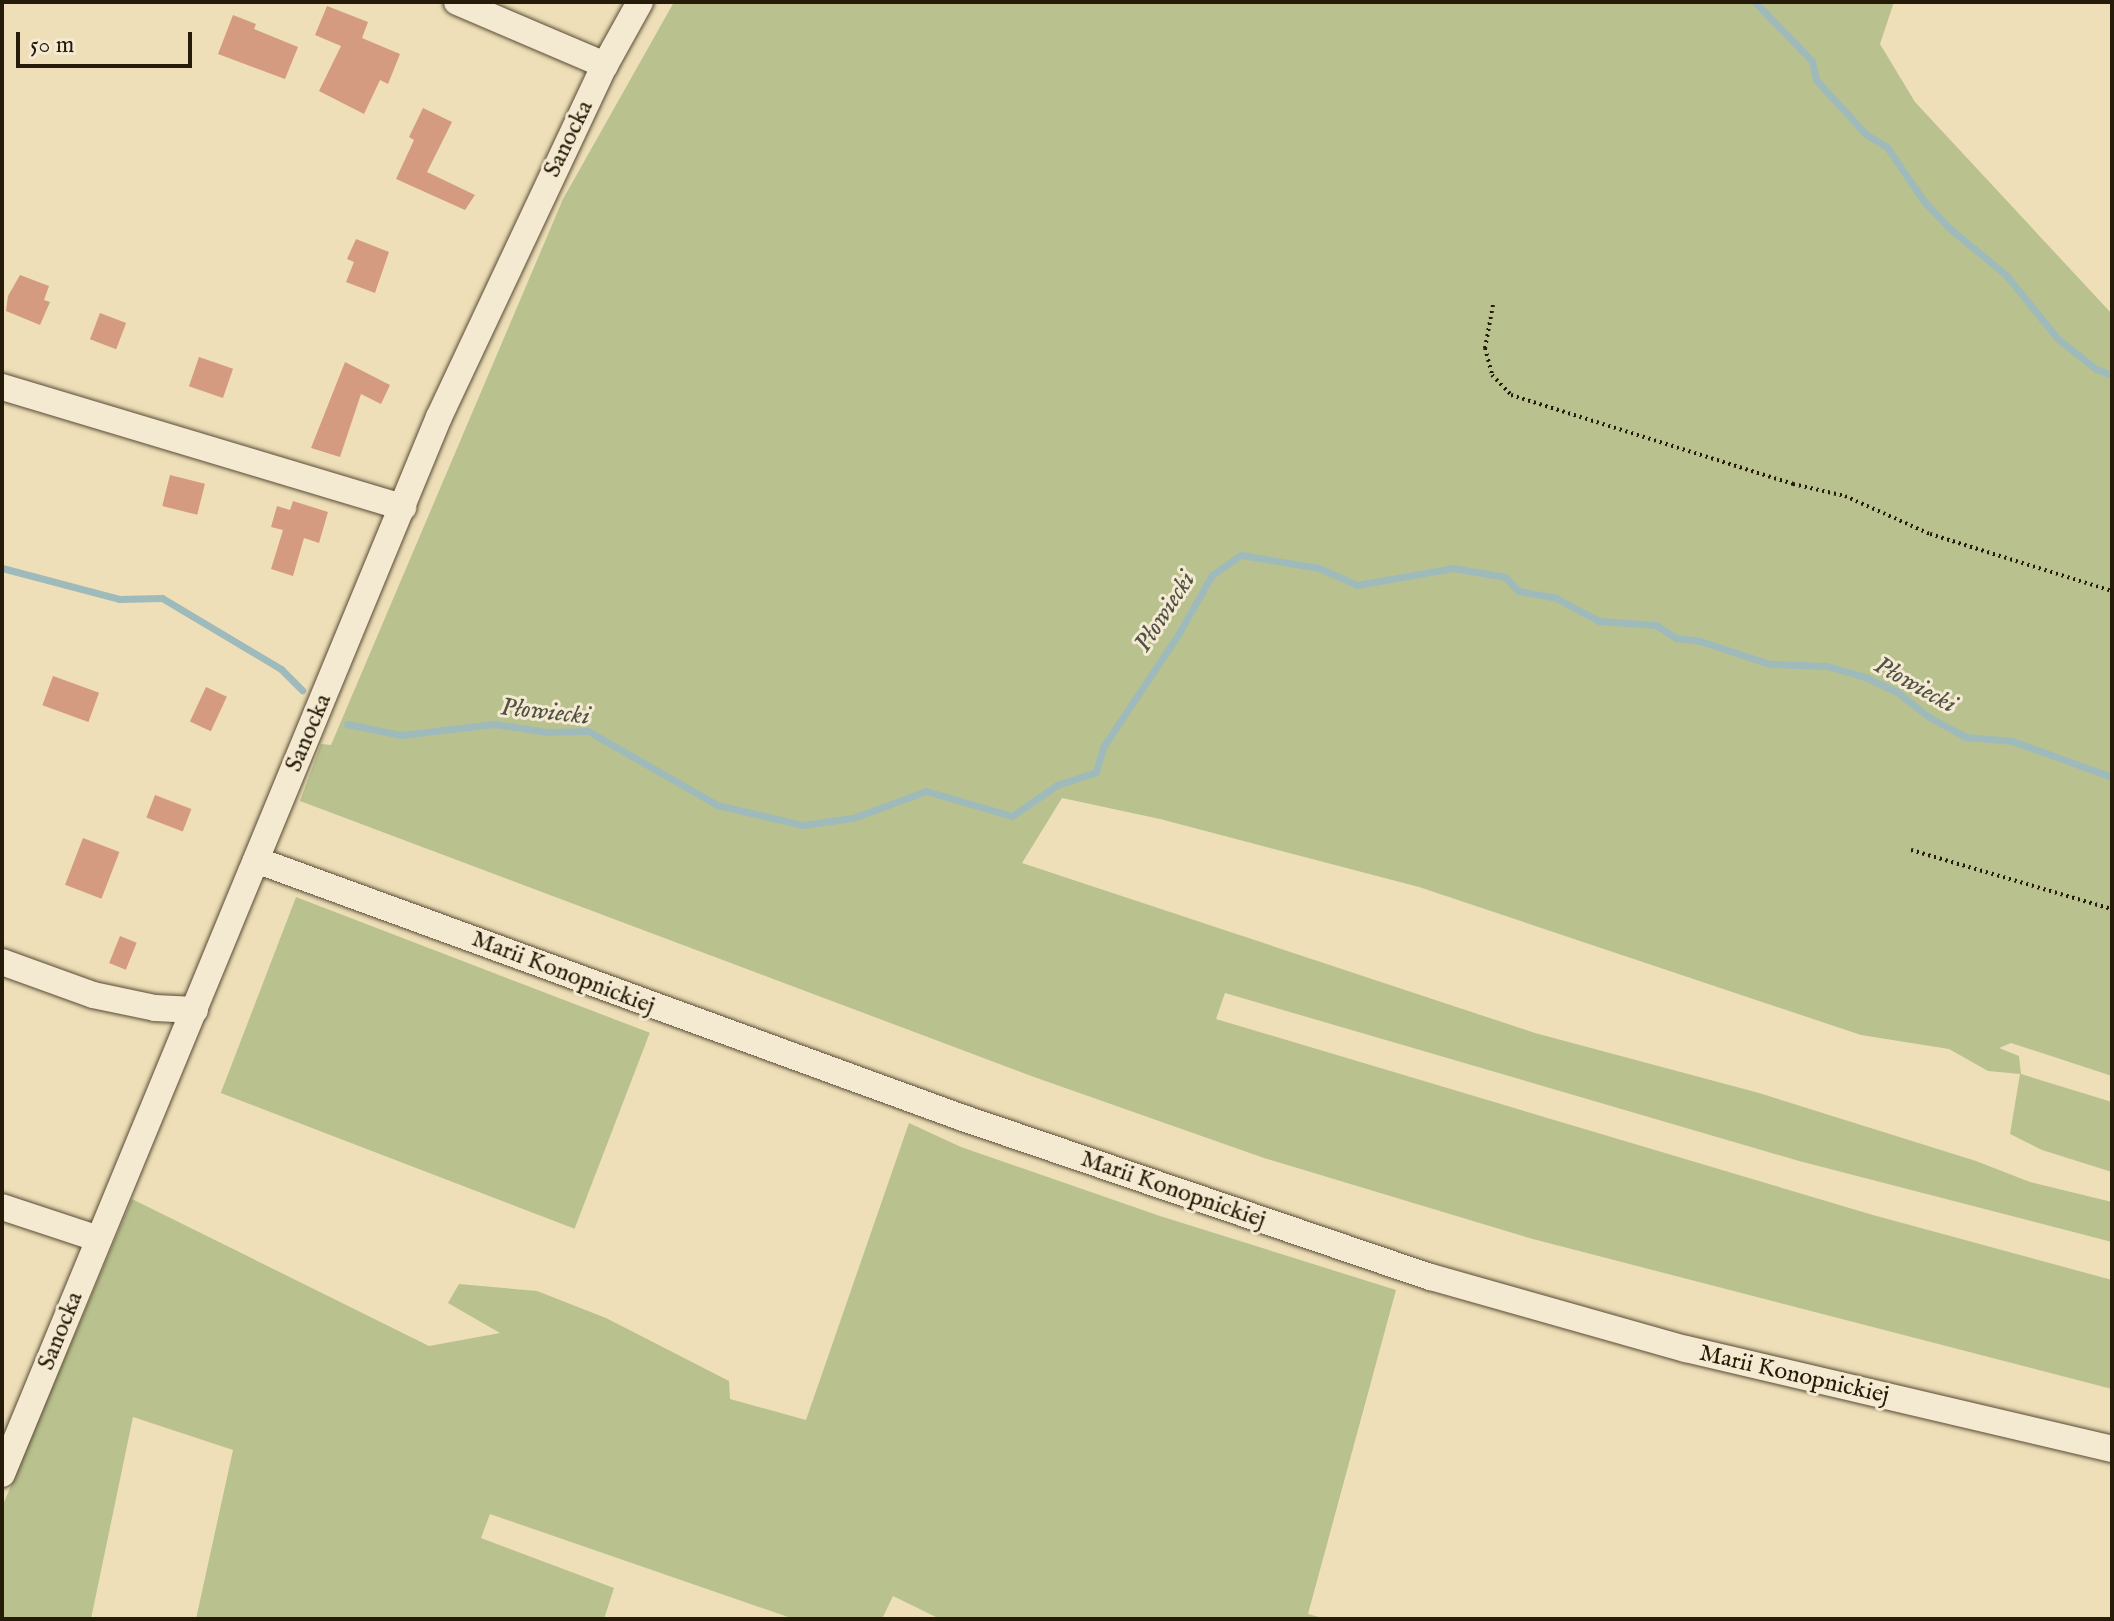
<!DOCTYPE html>
<html>
<head>
<meta charset="utf-8">
<style>
  body { margin:0 }
  #map { position:relative; width:2114px; height:1621px; overflow:hidden; background:#eedfb8; font-family:"IM FELL English",serif }
  div>[style] { position:absolute }
  .green>* { inset:0; background:#b9c28f; transform-origin:0 0 }
  .stream>* { height:7px; margin:-3.5px; padding:0 3.5px; transform-origin:3.5px; border-radius:3.5px; background:#9fbaba }
  .building>* { inset:0; background:#d49b80; transform-origin:0 0 }
  .path>* { height:4px; margin-top:-2px; transform-origin:0; background:repeating-linear-gradient(90deg,#261a09 0 2px,transparent 0 6px) }
  .roads { filter:drop-shadow(0 0 2px #584b35) drop-shadow(0 0 2px #584b35) }
  .minor>* { height:26px; margin:-13px; padding:0 13px; transform-origin:13px; border-radius:13px; background:#f4ead1 }
  span { translate:-50% -50%; white-space:nowrap; text-align:center; line-height:1.15; -webkit-text-stroke:6px #f4ead1; paint-order:stroke }
  .street-label { font-size:24px; color:#261a09 }
  .water-label { font-size:26px; color:#505247; font-style:italic }
  .frame { position:absolute; inset:0; border:4px solid #261a09; pointer-events:none }
  .scale { position:absolute; left:16px; top:32px; width:176px; height:36px; box-sizing:border-box; border:4px solid #261a09; border-top:0; padding-left:10px; font-size:24px; line-height:28px; white-space:nowrap; color:#261a09; -webkit-text-stroke:6px #f4ead1; paint-order:stroke }
</style>
</head>
<body>
<div id="map">
  <div class="green">
    <div style="clip-path:polygon(674px 2px,1894px 2px,1880px 44px,1915px 102px,2112px 314px,2112px 1076px,2011px 1043px,1999px 1048px,2019px 1056px,2021px 1074px,2112px 1102px,2112px 1172px,2042px 1150px,2010px 1134px,2020px 1074px,1988px 1071px,1949px 1049px,1861px 1035px,1419px 887px,1160px 819px,1062px 798px,1022px 863px,1535px 1033px,1759px 1093px,1976px 1161px,2030px 1182px,2112px 1202px,2112px 1242px,1799px 1161px,1225px 993px,1216px 1019px,1873px 1215px,2112px 1280px,2112px 1389px,1529px 1238px,1264px 1158px,1034px 1077px,300px 801px,321px 744px,331px 745px,563px 199px)"></div>
    <div style="left:296px;top:897px;width:379px;height:210px;rotate:21deg"></div>
    <div style="clip-path:polygon(909px 1123px,961px 1147px,1160px 1216px,1396px 1290px,1308px 1614px,1326px 1619px,940px 1619px,893px 1596px,882px 1619px,794px 1619px,490px 1514px,481px 1538px,614px 1588px,604px 1619px,196px 1619px,233px 1450px,133px 1417px,91px 1619px,2px 1619px,2px 1507px,132px 1199px,429px 1346px,500px 1333px,448px 1303px,459px 1284px,537px 1291px,606px 1318px,729px 1381px,730px 1399px,806px 1420px)"></div>
  </div>
  <div class="stream">
    <div style="left:1755px;top:2px;width:82px;rotate:46deg"></div>
    <div style="left:1812px;top:61px;width:19px;rotate:78deg"></div>
    <div style="left:1816px;top:80px;width:75px;rotate:47.2deg"></div>
    <div style="left:1867px;top:135px;width:23px;rotate:31deg"></div>
    <div style="left:1887px;top:147px;width:64px;rotate:55.8deg"></div>
    <div style="left:1923px;top:200px;width:37px;rotate:47deg"></div>
    <div style="left:1948px;top:227px;width:75px;rotate:39.6deg"></div>
    <div style="left:2006px;top:275px;width:82px;rotate:50.9deg"></div>
    <div style="left:2058px;top:339px;width:48px;rotate:38.3deg"></div>
    <div style="left:2096px;top:369px;width:17px;rotate:21deg"></div>
    <div style="left:2px;top:568px;width:121px;rotate:14.8deg"></div>
    <div style="left:119px;top:599px;width:43px;rotate:-1.3deg"></div>
    <div style="left:162px;top:598px;width:139px;rotate:30.8deg"></div>
    <div style="left:281px;top:669px;width:30px;rotate:45deg"></div>
    <div style="left:347px;top:724px;width:55px;rotate:11.5deg"></div>
    <div style="left:401px;top:735px;width:94px;rotate:-6.7deg"></div>
    <div style="left:494px;top:724px;width:54px;rotate:8.6deg"></div>
    <div style="left:547px;top:732px;width:41px;rotate:-1.4deg"></div>
    <div style="left:588px;top:731px;width:149px;rotate:29.8deg"></div>
    <div style="left:717px;top:805px;width:87px;rotate:13.2deg"></div>
    <div style="left:802px;top:825px;width:51px;rotate:-7.8deg"></div>
    <div style="left:853px;top:818px;width:78px;rotate:-20.3deg"></div>
    <div style="left:926px;top:791px;width:90px;rotate:16.2deg"></div>
    <div style="left:1012px;top:816px;width:55px;rotate:-34.6deg"></div>
    <div style="left:1057px;top:785px;width:41px;rotate:-18.4deg"></div>
    <div style="left:1096px;top:772px;width:26px;rotate:-74deg"></div>
    <div style="left:1103px;top:747px;width:131px;rotate:-56.2deg"></div>
    <div style="left:1176px;top:638px;width:73px;rotate:-60.3deg"></div>
    <div style="left:1212px;top:575px;width:35px;rotate:-35deg"></div>
    <div style="left:1241px;top:555px;width:79px;rotate:9.5deg"></div>
    <div style="left:1319px;top:568px;width:42px;rotate:24.1deg"></div>
    <div style="left:1357px;top:585px;width:97px;rotate:-10deg"></div>
    <div style="left:1453px;top:568px;width:53px;rotate:9.8deg"></div>
    <div style="left:1505px;top:577px;width:19px;rotate:47deg"></div>
    <div style="left:1518px;top:591px;width:39px;rotate:10deg"></div>
    <div style="left:1556px;top:598px;width:49px;rotate:28.1deg"></div>
    <div style="left:1599px;top:621px;width:57px;rotate:4deg"></div>
    <div style="left:1656px;top:625px;width:24px;rotate:33deg"></div>
    <div style="left:1676px;top:638px;width:24px;rotate:7deg"></div>
    <div style="left:1700px;top:641px;width:74px;rotate:18.2deg"></div>
    <div style="left:1770px;top:664px;width:57px;rotate:2deg"></div>
    <div style="left:1827px;top:666px;width:40px;rotate:16deg"></div>
    <div style="left:1865px;top:677px;width:35px;rotate:25deg"></div>
    <div style="left:1897px;top:692px;width:41px;rotate:38deg"></div>
    <div style="left:1929px;top:717px;width:42px;rotate:28.4deg"></div>
    <div style="left:1966px;top:737px;width:46px;rotate:5deg"></div>
    <div style="left:2012px;top:741px;width:106px;rotate:19.8deg"></div>
  </div>
  <div class="building">
    <div style="clip-path:polygon(327px 6px,368px 22px,362px 38px,400px 54px,388px 84px,380px 80px,364px 114px,319px 91px,341px 46px,315px 35px)"></div>
    <div style="clip-path:polygon(233px 15px,256px 24px,254px 29px,298px 47px,285px 79px,218px 54px)"></div>
    <div style="clip-path:polygon(423px 108px,452px 122px,427px 172px,475px 195px,465px 210px,396px 179px,414px 140px,409px 137px)"></div>
    <div style="clip-path:polygon(356px 239px,389px 252px,375px 293px,346px 282px,354px 262px,347px 259px)"></div>
    <div style="clip-path:polygon(20px 275px,49px 286px,44px 300px,50px 302px,40px 325px,6px 311px,8px 296px)"></div>
    <div style="left:100px;top:313px;width:28px;height:28px;rotate:21deg"></div>
    <div style="left:199px;top:357px;width:36px;height:31px;rotate:19deg"></div>
    <div style="clip-path:polygon(345px 362px,390px 385px,381px 404px,361px 394px,340px 457px,311px 448px)"></div>
    <div style="left:170px;top:475px;width:36px;height:32px;rotate:14deg"></div>
    <div style="clip-path:polygon(293px 501px,328px 512px,319px 543px,304px 538px,293px 576px,271px 569px,283px 530px,271px 527px,277px 506px,290px 510px)"></div>
    <div style="left:53px;top:676px;width:49px;height:31px;rotate:20deg"></div>
    <div style="left:206px;top:687px;width:23px;height:38px;rotate:25deg"></div>
    <div style="left:155px;top:795px;width:39px;height:24px;rotate:21deg"></div>
    <div style="left:83px;top:838px;width:39px;height:50px;rotate:21deg"></div>
    <div style="left:120px;top:936px;width:18px;height:29px;rotate:22deg"></div>
  </div>
  <div class="path">
    <div style="left:1493px;top:305px;width:44px;rotate:100.5deg"></div>
    <div style="left:1485px;top:348px;width:28px;rotate:75deg"></div>
    <div style="left:1492px;top:375px;width:28px;rotate:46deg"></div>
    <div style="left:1511px;top:395px;width:296px;rotate:17.5deg"></div>
    <div style="left:1793px;top:484px;width:53px;rotate:13deg"></div>
    <div style="left:1845px;top:496px;width:93px;rotate:24.1deg"></div>
    <div style="left:1930px;top:534px;width:191px;rotate:17.4deg"></div>
    <div style="left:1911px;top:850px;width:209px;rotate:16.4deg"></div>
  </div>
  <div class="roads">
    <div class="minor">
      <div style="left:457px;top:2px;width:161px;rotate:23.1deg"></div>
      <div style="left:2px;top:387px;width:419px;rotate:16.7deg"></div>
      <div style="left:256px;top:860px;width:753px;rotate:20.05deg"></div>
      <div style="left:963px;top:1118px;width:494px;rotate:18.8deg"></div>
      <div style="left:1431px;top:1277px;width:265px;rotate:15.8deg"></div>
      <div style="left:1686px;top:1349px;width:438px;rotate:13.2deg"></div>
      <div style="left:2px;top:962px;width:97px;rotate:19.9deg"></div>
      <div style="left:93px;top:995px;width:63px;rotate:11.8deg"></div>
      <div style="left:155px;top:1008px;width:40px;rotate:2.9deg"></div>
      <div style="left:2px;top:1207px;width:102px;rotate:18.3deg"></div>
      <div style="left:2px;top:1474px;width:1144px;rotate:-67.54deg"></div>
      <div style="left:439px;top:417px;width:389px;rotate:-64.8deg"></div>
      <div style="left:605px;top:65px;width:72px;rotate:-60.9deg"></div>
    </div>
  </div>
  <div class="street-label">
    <span style="left:569px;top:139px;rotate:-64deg">Sanocka</span>
    <span style="left:309px;top:733px;rotate:-67deg">Sanocka</span>
    <span style="left:563px;top:973px;rotate:21deg">Marii Konopnickiej</span>
    <span style="left:1173px;top:1190px;rotate:19deg">Marii Konopnickiej</span>
    <span style="left:61px;top:1331px;rotate:-68deg">Sanocka</span>
    <span style="left:1794px;top:1375px;rotate:13deg">Marii Konopnickiej</span>
  </div>
  <div class="water-label">
    <span style="left:1165px;top:612px;rotate:-57deg">Płowiecki</span>
    <span style="left:1915px;top:685px;rotate:29deg">Płowiecki</span>
    <span style="left:545px;top:712px;rotate:6deg">Płowiecki</span>
  </div>
  <div class="frame"></div>
  <div class="scale">50 m</div>
</div>
</body>
</html>
